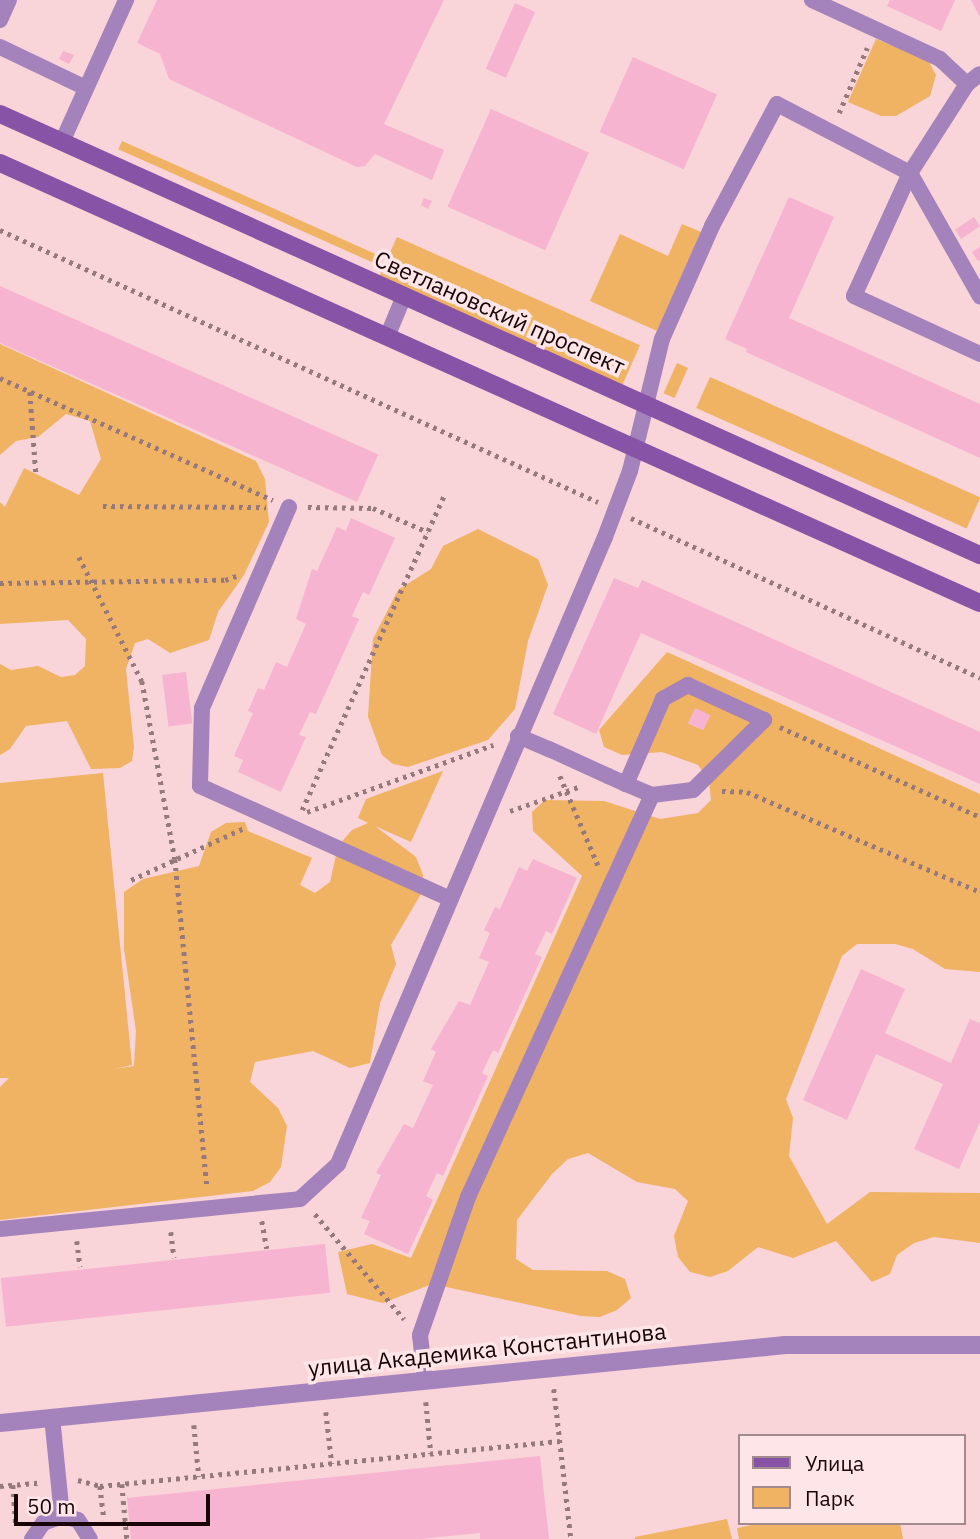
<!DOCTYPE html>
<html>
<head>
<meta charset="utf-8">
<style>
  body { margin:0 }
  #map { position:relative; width:980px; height:1539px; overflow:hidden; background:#f9d4d8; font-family:"IBM Plex Sans",sans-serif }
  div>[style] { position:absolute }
  .green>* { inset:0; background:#f0b263; transform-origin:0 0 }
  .building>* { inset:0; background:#f6b4d0; transform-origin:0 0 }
  .path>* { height:4.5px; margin-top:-2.25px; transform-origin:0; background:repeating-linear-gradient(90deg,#96797d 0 3.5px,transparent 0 8.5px) }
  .lane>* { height:16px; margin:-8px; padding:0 8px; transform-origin:8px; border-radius:8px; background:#a482bb }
  .street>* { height:18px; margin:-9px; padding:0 9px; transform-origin:9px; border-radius:9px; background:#a482bb }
  .secondary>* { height:18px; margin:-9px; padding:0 9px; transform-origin:9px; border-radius:9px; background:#8753a7 }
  span { translate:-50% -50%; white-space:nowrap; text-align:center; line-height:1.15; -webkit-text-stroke:7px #fee5e7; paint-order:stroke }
  .street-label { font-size:23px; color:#170508 }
  .legend { position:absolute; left:738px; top:1434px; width:228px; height:91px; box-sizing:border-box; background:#fee5e7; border:2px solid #a28b8e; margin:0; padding:9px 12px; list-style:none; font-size:21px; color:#170508 }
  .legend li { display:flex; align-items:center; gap:14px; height:35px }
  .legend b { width:35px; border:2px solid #a28b8e }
  .scale { position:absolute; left:14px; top:1494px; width:196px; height:32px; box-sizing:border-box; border:4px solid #170508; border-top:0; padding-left:9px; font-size:21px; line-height:24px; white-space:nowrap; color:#170508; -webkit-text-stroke:5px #fee5e7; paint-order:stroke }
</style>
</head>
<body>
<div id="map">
  <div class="green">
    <div style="clip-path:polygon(876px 39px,928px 60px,936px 75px,930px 96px,896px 116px,881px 116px,848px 102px)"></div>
    <div style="left:122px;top:141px;width:280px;height:9px;rotate:24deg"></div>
    <div style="clip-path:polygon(682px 224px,701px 232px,657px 331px,590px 301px,620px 234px,668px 256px)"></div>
    <div style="left:397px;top:237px;width:266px;height:46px;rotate:24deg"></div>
    <div style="clip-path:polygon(0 344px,256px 461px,265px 479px,269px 522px,244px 575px,218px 612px,209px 640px,170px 653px,148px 639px,135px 643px,126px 669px,134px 747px,132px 761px,120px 768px,91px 769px,67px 721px,26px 726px,10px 749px,0 755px,0 664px,11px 670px,38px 666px,61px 677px,75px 675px,85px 666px,86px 639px,68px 620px,0 624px,0 502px,5px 507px,24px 468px,79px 495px,101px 459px,90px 421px,66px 414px,38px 437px,16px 441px,0 455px)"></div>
    <div style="left:677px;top:363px;width:12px;height:33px;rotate:24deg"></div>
    <div style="left:710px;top:377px;width:296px;height:34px;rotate:24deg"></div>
    <div style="clip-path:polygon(478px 529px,538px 559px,548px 585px,528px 641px,515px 709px,488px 740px,408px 767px,393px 764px,382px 755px,368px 717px,373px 639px,398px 590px,431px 569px,443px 546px)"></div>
    <div style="clip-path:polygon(667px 652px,980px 794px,980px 972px,945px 969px,913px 949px,895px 944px,857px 944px,842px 956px,786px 1099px,793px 1118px,789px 1156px,827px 1224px,870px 1192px,980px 1193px,980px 1243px,934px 1237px,914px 1243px,897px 1255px,890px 1274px,872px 1282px,836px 1241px,793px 1258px,758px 1247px,728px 1271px,710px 1277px,690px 1272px,678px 1257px,674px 1236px,688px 1201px,675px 1189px,637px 1182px,588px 1153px,568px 1159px,552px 1174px,517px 1220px,516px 1259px,533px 1270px,607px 1271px,625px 1279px,631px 1298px,617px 1310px,600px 1317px,581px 1316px,432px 1284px,383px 1303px,347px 1294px,338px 1252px,372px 1244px,411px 1258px,582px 876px,533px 831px,532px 812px,545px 800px,604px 801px,660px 819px,698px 813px,711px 800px,709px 781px,698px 765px,662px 752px,622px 755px,604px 747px,599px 730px)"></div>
    <div style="clip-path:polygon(443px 771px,411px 842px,375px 826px,416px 857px,423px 875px,421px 894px,391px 945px,396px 964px,380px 1003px,370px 1063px,350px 1068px,313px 1051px,255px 1062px,250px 1082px,278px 1108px,287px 1126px,281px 1167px,270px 1182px,253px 1191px,0 1220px,0 1087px,9px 1078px,0 1078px,0 783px,103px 773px,132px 1065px,115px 1069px,134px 1066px,136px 1031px,124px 949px,124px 892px,143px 879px,199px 866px,211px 832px,226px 823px,245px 822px,248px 831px,312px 858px,300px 885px,315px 893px,330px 882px,338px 846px,352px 830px,368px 823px,358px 818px,366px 799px)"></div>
    <div style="clip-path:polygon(727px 1519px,732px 1539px,635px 1539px,635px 1537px)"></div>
    <div style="clip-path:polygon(762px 1523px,900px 1523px,903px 1539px,739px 1539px,737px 1528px)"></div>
  </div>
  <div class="building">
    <div style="clip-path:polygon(157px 0,444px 0,384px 124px,444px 150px,432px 180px,375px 154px,365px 166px,357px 167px,169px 79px,160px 54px,137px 43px)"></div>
    <div style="clip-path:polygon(890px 0,955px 0,941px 31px,887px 6px)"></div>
    <div style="clip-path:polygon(971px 0,980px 0,980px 17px)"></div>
    <div style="left:515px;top:3px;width:22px;height:72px;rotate:24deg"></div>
    <div style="clip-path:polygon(63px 51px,74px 55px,69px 64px,59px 59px)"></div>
    <div style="left:633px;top:57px;width:92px;height:82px;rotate:24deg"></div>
    <div style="left:491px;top:109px;width:107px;height:107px;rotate:24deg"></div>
    <div style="clip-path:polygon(789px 197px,834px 217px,789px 318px,980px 404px,980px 458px,746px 352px,747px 349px,725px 339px)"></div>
    <div style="clip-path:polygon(424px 198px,432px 201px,428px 209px,421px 205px)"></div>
    <div style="left:974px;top:217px;width:11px;height:23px;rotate:56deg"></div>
    <div style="clip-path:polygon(980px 247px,980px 260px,978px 261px,972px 252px)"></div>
    <div style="left:0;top:286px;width:414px;height:52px;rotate:24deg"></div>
    <div style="clip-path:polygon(351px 518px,395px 538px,369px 595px,363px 592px,352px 616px,359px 619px,316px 714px,310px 712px,299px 735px,306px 737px,281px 792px,238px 772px,243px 760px,234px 756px,253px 713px,248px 711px,258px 688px,264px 690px,276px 662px,287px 667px,306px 624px,296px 619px,312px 569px,317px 571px,337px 527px,346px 531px)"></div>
    <div style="clip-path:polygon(614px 578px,638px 588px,642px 580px,980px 732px,980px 784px,641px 633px,596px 734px,553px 714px)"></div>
    <div style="left:186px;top:672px;width:52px;height:24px;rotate:83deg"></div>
    <div style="left:695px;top:708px;width:17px;height:17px;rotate:25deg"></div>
    <div style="clip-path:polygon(533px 859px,577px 878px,552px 934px,546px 931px,535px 954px,542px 957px,498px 1053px,493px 1050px,482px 1073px,488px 1076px,443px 1176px,437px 1173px,426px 1196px,433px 1200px,408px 1254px,364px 1234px,370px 1221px,361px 1218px,381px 1175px,376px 1173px,404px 1124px,413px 1128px,433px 1085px,423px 1081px,436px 1052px,431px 1049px,459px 1001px,470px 1005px,489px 962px,479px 958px,490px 933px,484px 930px,495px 907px,500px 909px,519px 867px,527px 871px)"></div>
    <div style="clip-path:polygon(861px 969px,905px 989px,885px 1033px,951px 1063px,970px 1019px,980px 1023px,980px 1122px,959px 1169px,914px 1149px,943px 1084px,876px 1054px,847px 1120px,803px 1100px)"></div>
    <div style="left:325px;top:1244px;width:49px;height:326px;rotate:84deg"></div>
    <div style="clip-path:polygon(540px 1456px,549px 1539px,480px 1539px,480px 1533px,420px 1539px,131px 1539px,127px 1498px)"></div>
  </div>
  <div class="path">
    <div style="left:839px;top:113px;width:71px;rotate:-66.7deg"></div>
    <div style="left:0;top:230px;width:657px;rotate:24.46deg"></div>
    <div style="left:0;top:378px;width:299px;rotate:24.1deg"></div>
    <div style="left:30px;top:392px;width:82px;rotate:85.8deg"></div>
    <div style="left:103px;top:506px;width:163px;rotate:0.4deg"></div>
    <div style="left:308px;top:507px;width:65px;rotate:0.9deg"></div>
    <div style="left:373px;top:508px;width:60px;rotate:23.6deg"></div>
    <div style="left:631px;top:518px;width:384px;rotate:24.6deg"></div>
    <div style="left:79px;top:557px;width:139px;rotate:63.1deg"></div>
    <div style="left:142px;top:681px;width:181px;rotate:79.5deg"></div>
    <div style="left:175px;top:859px;width:331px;rotate:84.4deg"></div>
    <div style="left:0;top:583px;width:225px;rotate:-0.8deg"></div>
    <div style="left:225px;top:580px;width:12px;rotate:-20deg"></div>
    <div style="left:780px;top:727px;width:219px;rotate:24.2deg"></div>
    <div style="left:560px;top:776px;width:97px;rotate:66.9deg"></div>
    <div style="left:722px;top:791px;width:25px;rotate:2deg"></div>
    <div style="left:747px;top:792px;width:254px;rotate:23.2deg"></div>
    <div style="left:302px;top:810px;width:345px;rotate:-65.7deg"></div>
    <div style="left:510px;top:811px;width:75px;rotate:-19.4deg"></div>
    <div style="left:307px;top:812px;width:198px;rotate:-19.8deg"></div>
    <div style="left:131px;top:880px;width:124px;rotate:-24.7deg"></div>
    <div style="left:315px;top:1214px;width:138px;rotate:49.7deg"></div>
    <div style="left:262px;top:1221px;width:28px;rotate:80deg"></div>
    <div style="left:171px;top:1232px;width:26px;rotate:83deg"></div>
    <div style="left:77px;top:1241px;width:26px;rotate:83deg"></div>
    <div style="left:554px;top:1389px;width:151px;rotate:83.5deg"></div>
    <div style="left:426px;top:1402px;width:52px;rotate:84.5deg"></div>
    <div style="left:326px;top:1412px;width:52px;rotate:83.4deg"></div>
    <div style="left:194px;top:1425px;width:52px;rotate:84.5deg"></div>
    <div style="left:78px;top:1480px;width:23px;rotate:15deg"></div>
    <div style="left:100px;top:1486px;width:462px;rotate:-5.6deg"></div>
    <div style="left:122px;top:1484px;width:55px;rotate:84.8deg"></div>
    <div style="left:13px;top:1485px;width:39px;rotate:86deg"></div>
    <div style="left:0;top:1486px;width:38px;rotate:-5deg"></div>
    <div style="left:100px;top:1486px;width:34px;rotate:83deg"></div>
  </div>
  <div class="lane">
    <div style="left:812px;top:0;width:141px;rotate:24.7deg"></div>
    <div style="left:940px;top:59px;width:37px;rotate:43deg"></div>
    <div style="left:967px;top:84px;width:16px;rotate:-38deg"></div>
    <div style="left:0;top:20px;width:22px;rotate:-66deg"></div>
    <div style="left:0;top:47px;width:95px;rotate:25.5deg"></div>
    <div style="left:967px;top:84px;width:106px;rotate:122.6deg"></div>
    <div style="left:910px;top:173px;width:142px;rotate:60.4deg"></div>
    <div style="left:62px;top:142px;width:156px;rotate:-65.7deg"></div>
    <div style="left:387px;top:337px;width:44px;rotate:-67.5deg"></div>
    <div style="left:289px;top:507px;width:219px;rotate:113.4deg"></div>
    <div style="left:202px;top:708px;width:78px;rotate:91.5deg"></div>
    <div style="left:200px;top:786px;width:274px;rotate:24.3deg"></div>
    <div style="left:518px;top:736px;width:34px;rotate:23deg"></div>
    <div style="left:549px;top:749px;width:65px;rotate:24.6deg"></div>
    <div style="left:608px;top:776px;width:20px;rotate:24deg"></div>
    <div style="left:626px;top:784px;width:28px;rotate:23deg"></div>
    <div style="left:652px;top:795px;width:41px;rotate:-7deg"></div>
    <div style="left:693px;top:790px;width:100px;rotate:-44.6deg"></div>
    <div style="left:764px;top:720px;width:84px;rotate:-155.3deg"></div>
    <div style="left:688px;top:685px;width:29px;rotate:151deg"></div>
    <div style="left:663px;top:699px;width:93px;rotate:113.5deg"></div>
    <div style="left:0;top:1229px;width:301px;rotate:-5.7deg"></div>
    <div style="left:300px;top:1199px;width:52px;rotate:-42.6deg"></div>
    <div style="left:338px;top:1164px;width:681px;rotate:-66.93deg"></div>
    <div style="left:605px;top:537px;width:71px;rotate:-69.3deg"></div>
    <div style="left:630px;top:471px;width:136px;rotate:-76.4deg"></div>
    <div style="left:662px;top:339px;width:124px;rotate:-66.1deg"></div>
    <div style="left:712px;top:226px;width:138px;rotate:-62deg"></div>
    <div style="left:777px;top:104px;width:150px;rotate:27.4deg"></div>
    <div style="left:910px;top:173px;width:135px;rotate:114.5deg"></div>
    <div style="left:854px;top:296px;width:139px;rotate:24.7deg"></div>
    <div style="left:425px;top:1379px;width:44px;rotate:-96.5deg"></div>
    <div style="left:420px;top:1335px;width:146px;rotate:-70.8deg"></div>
    <div style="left:468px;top:1197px;width:442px;rotate:-65.4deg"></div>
    <div style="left:52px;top:1417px;width:100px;rotate:84.2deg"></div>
    <div style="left:62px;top:1516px;width:16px;rotate:14deg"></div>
    <div style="left:78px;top:1520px;width:22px;rotate:58deg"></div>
    <div style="left:32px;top:1539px;width:19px;rotate:-55deg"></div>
    <div style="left:43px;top:1523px;width:20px;rotate:-20deg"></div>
  </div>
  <div class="street">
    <div style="left:0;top:1423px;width:789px;rotate:-5.67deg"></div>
    <div style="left:785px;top:1345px;width:195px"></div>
  </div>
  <div class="secondary">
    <div style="left:0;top:114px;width:1075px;rotate:24.23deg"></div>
    <div style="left:0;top:163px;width:1074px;rotate:24.18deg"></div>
  </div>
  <div class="street-label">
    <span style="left:500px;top:312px;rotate:24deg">Светлановский проспект</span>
    <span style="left:487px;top:1349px;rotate:-6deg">улица Академика Константинова</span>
  </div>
  <ul class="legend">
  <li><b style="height:9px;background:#8753a7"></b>Улица</li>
  <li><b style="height:19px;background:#f0b263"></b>Парк</li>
  </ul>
  <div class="scale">50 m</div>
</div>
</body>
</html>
